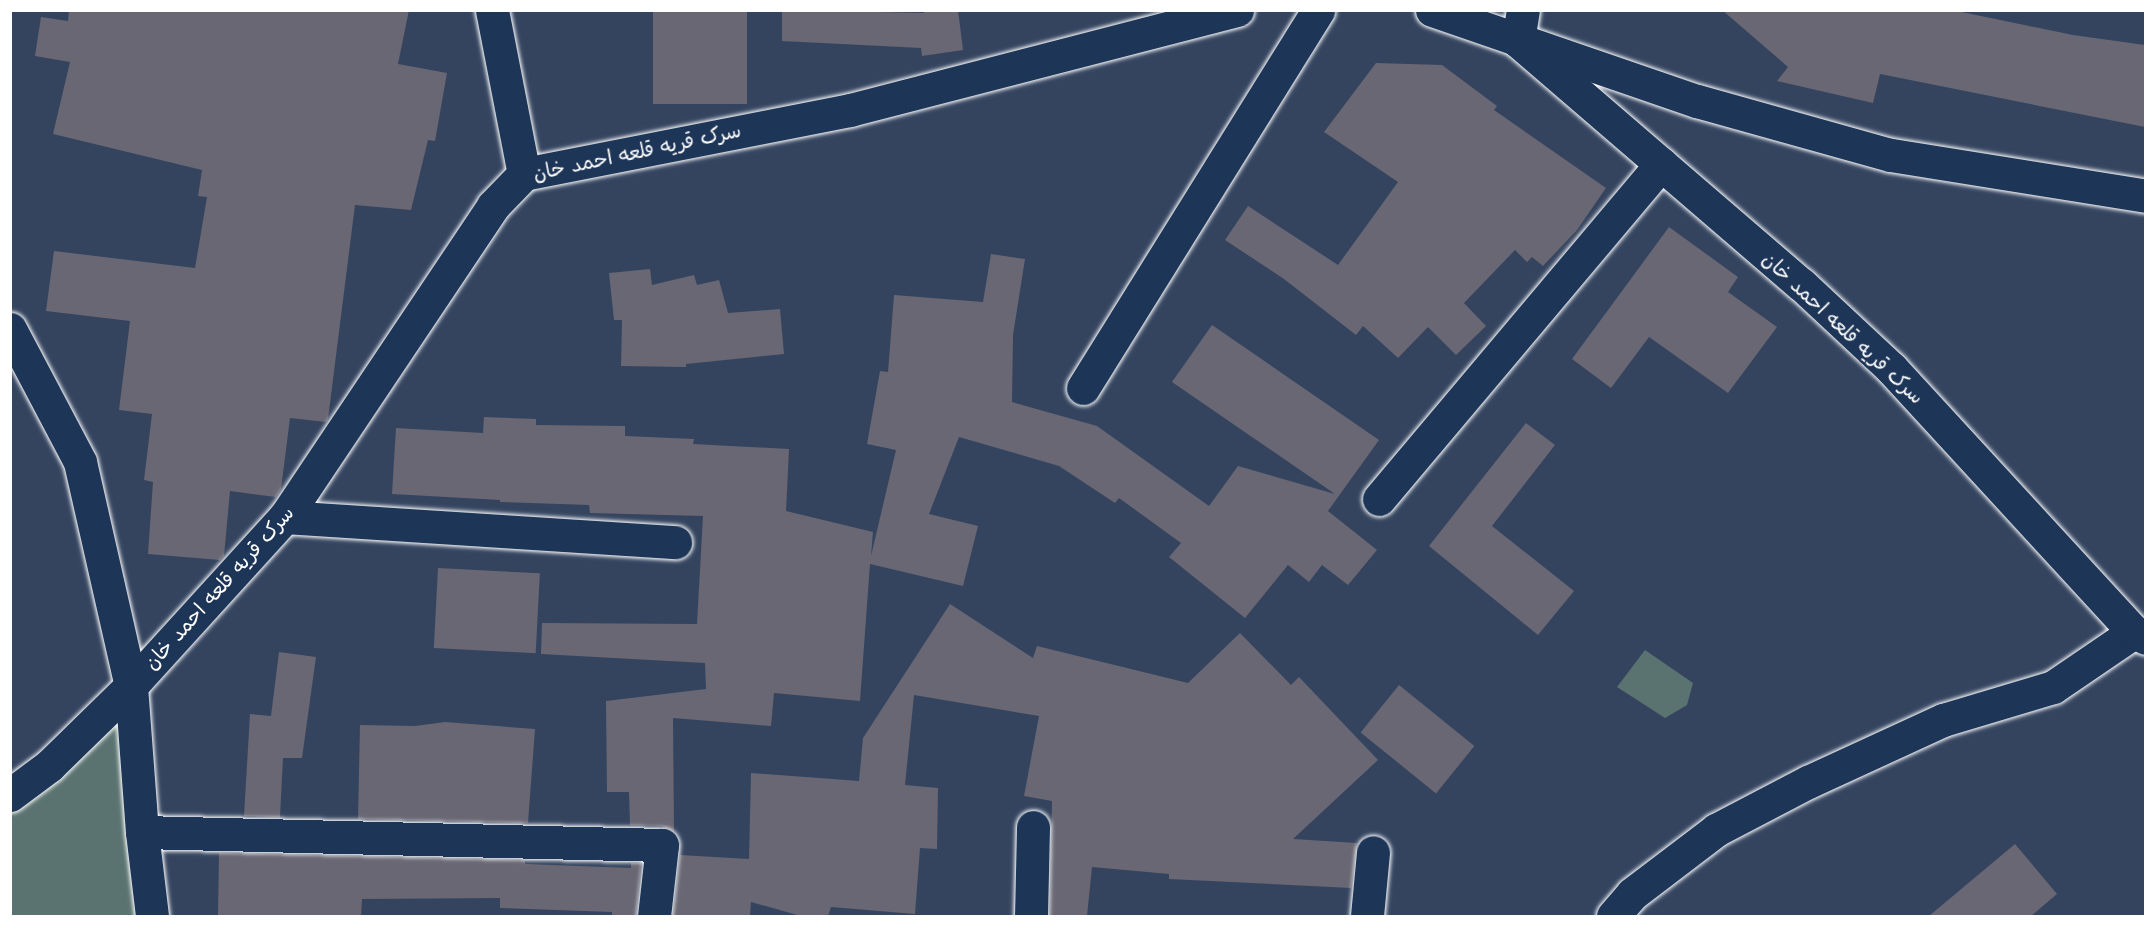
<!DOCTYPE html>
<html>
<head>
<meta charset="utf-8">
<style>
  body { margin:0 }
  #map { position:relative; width:2156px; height:927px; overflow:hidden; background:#34445f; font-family:"Comic Neue","Playpen Sans Arabic",sans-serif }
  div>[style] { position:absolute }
  .green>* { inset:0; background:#5a7370 }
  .building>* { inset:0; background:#696773; transform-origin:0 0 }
  .roads { filter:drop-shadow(0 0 2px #fff) drop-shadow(0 0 2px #fff) }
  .minor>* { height:33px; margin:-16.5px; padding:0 16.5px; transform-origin:16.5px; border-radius:16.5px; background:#1d3557 }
  .tertiary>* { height:33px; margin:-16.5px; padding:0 16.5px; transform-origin:16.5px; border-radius:16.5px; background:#1d3557 }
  span { translate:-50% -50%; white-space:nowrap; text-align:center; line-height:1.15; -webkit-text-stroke:4.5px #1d3557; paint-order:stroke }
  .street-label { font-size:20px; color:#fff }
  .frame { position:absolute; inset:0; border:12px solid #fff; pointer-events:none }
</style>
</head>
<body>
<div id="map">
  <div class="green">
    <div style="clip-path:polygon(1645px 650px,1693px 683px,1687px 705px,1665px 718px,1617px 687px)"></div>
    <div style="clip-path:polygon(131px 686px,152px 916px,11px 916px,11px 795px)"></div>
  </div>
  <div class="building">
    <div style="clip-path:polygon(69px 10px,409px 10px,398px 64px,447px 73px,435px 141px,428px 140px,411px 210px,355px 205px,328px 419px,326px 422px,290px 418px,281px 489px,276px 497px,230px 491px,224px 556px,220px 560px,148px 554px,153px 482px,144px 480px,152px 414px,119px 410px,130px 321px,46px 311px,54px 251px,195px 268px,207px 197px,198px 196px,202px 170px,53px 134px,70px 62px,35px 56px,41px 17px,68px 21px)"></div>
    <div style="left:653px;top:10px;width:94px;height:94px"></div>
    <div style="clip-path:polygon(782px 10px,924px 13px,925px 10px,958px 10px,963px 50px,922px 56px,921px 48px,782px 41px)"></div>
    <div style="clip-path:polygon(1722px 10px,1952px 10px,2073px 35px,2145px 45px,2145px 127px,1880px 74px,1873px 103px,1777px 81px,1788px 67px)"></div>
    <div style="clip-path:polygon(1376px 63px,1442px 65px,1497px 106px,1494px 110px,1606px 188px,1577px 230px,1543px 266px,1532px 257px,1527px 262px,1515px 250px,1464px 303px,1486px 326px,1456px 355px,1428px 327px,1398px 358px,1363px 326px,1356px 335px,1284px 279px,1225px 240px,1248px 206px,1338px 265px,1398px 182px,1324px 132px)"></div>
    <div style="clip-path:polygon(1669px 227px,1738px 277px,1728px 292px,1777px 327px,1728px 393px,1649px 337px,1611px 388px,1572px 359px)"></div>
    <div style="clip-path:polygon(991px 254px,1025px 259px,1013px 335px,1012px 402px,1097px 426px,1209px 506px,1238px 466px,1335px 494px,1172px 382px,1212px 325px,1379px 440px,1328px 511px,1377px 550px,1348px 585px,1322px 565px,1309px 582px,1288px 565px,1245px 618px,1169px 557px,1181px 543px,1119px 498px,1115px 503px,1059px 466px,959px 437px,929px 514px,978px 526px,963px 586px,870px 564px,860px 701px,774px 693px,771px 726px,673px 718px,674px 831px,662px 826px,630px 825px,629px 792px,607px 792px,606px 701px,706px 689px,705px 663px,541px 654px,542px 623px,697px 624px,703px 516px,590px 513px,589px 505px,500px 502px,500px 500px,392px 494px,396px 428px,483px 433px,484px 417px,536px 419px,536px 425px,625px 426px,625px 436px,694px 439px,693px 444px,789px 449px,786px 511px,873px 532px,871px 556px,896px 450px,867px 444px,880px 371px,888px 372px,894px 295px,983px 302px)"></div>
    <div style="clip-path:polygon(650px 269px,652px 285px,694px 275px,697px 285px,719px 280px,728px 313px,780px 309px,784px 354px,686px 364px,686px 367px,621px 366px,622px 320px,614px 320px,609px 273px)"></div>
    <div style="clip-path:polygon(1526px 423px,1555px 445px,1492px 526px,1574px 591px,1538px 635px,1429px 546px)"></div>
    <div style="left:438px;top:568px;width:102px;height:80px;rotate:3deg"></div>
    <div style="clip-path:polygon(950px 604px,1033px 658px,1037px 646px,1188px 683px,1240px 633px,1291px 685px,1299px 677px,1378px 760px,1293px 839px,1357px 843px,1351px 888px,1169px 879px,1169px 874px,1092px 867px,1087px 916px,1050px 916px,1052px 801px,1024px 796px,1039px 716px,914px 695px,905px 785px,938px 788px,937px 849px,920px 848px,915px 914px,831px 907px,828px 916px,801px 916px,751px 902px,750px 916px,673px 916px,680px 855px,749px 859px,751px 773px,859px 781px,863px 738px)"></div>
    <div style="clip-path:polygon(279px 652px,316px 657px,302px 758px,283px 758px,280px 817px,244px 816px,250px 714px,271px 716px)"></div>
    <div style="left:1399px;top:685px;width:97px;height:61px;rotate:39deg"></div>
    <div style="clip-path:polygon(445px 722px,535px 729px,528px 823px,358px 819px,360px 725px,415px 726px)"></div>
    <div style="clip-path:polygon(2015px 844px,2057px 894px,2031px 916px,1929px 916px)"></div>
    <div style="clip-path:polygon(219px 853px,525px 860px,525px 864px,631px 868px,631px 863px,641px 863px,636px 916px,612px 916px,612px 912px,500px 908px,500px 898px,362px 899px,361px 916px,218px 915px)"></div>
  </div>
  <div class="roads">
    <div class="minor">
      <div style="left:492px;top:10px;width:167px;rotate:79deg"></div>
      <div style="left:1518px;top:41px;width:31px;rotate:-81deg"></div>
      <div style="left:10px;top:329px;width:150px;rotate:62.2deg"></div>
      <div style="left:80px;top:462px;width:230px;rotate:77.2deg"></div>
      <div style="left:131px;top:686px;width:146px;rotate:85.7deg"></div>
      <div style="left:142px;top:832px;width:85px;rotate:83.2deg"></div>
      <div style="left:1083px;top:388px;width:445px;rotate:-58.1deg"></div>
      <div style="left:1379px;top:499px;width:438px;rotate:-49.9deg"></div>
      <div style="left:285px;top:517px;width:391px;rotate:3.7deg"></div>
      <div style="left:142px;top:832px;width:520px;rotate:1.43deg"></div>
      <div style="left:662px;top:845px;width:71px;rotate:96.4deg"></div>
      <div style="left:1031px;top:916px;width:89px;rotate:-88.7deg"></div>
      <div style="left:1367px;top:916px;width:64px;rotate:-84.6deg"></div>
      <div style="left:1613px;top:916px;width:29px;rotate:-49deg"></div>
      <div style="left:1632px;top:894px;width:106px;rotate:-37.3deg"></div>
      <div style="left:1716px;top:830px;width:104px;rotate:-27.6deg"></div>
      <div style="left:1808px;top:782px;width:149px;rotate:-24.7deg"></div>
      <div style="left:1943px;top:720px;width:115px;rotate:-16.7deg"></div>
      <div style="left:2053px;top:687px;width:98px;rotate:-34.2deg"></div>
    </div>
    <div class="tertiary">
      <div style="left:1432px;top:10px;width:280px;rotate:19deg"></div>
      <div style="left:1697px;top:101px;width:201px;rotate:15.6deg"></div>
      <div style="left:1891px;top:155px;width:258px;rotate:9.1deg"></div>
      <div style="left:1518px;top:41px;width:374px;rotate:40.7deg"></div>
      <div style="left:1802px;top:285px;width:122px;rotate:43deg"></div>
      <div style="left:1891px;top:368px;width:359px;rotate:47.4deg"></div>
      <div style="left:2134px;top:632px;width:13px;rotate:27deg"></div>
      <div style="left:10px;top:795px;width:49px;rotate:-36.6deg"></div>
      <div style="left:49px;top:766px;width:115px;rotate:-44.3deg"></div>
      <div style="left:131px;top:686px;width:229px;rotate:-47.7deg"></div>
      <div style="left:285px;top:517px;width:374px;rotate:-56.2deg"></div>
      <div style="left:493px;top:206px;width:45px;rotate:-45.9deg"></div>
      <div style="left:524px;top:174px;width:332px;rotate:-11.1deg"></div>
      <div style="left:850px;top:110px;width:400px;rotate:-14.5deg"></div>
    </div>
  </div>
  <div class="street-label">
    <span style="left:637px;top:152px;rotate:-12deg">سرک قریه قلعه احمد خان</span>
    <span style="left:1843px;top:328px;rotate:43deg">سرک قریه قلعه احمد خان</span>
    <span style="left:219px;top:588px;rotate:-48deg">سرک قریه قلعه احمد خان</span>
  </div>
  <div class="frame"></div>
</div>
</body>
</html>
